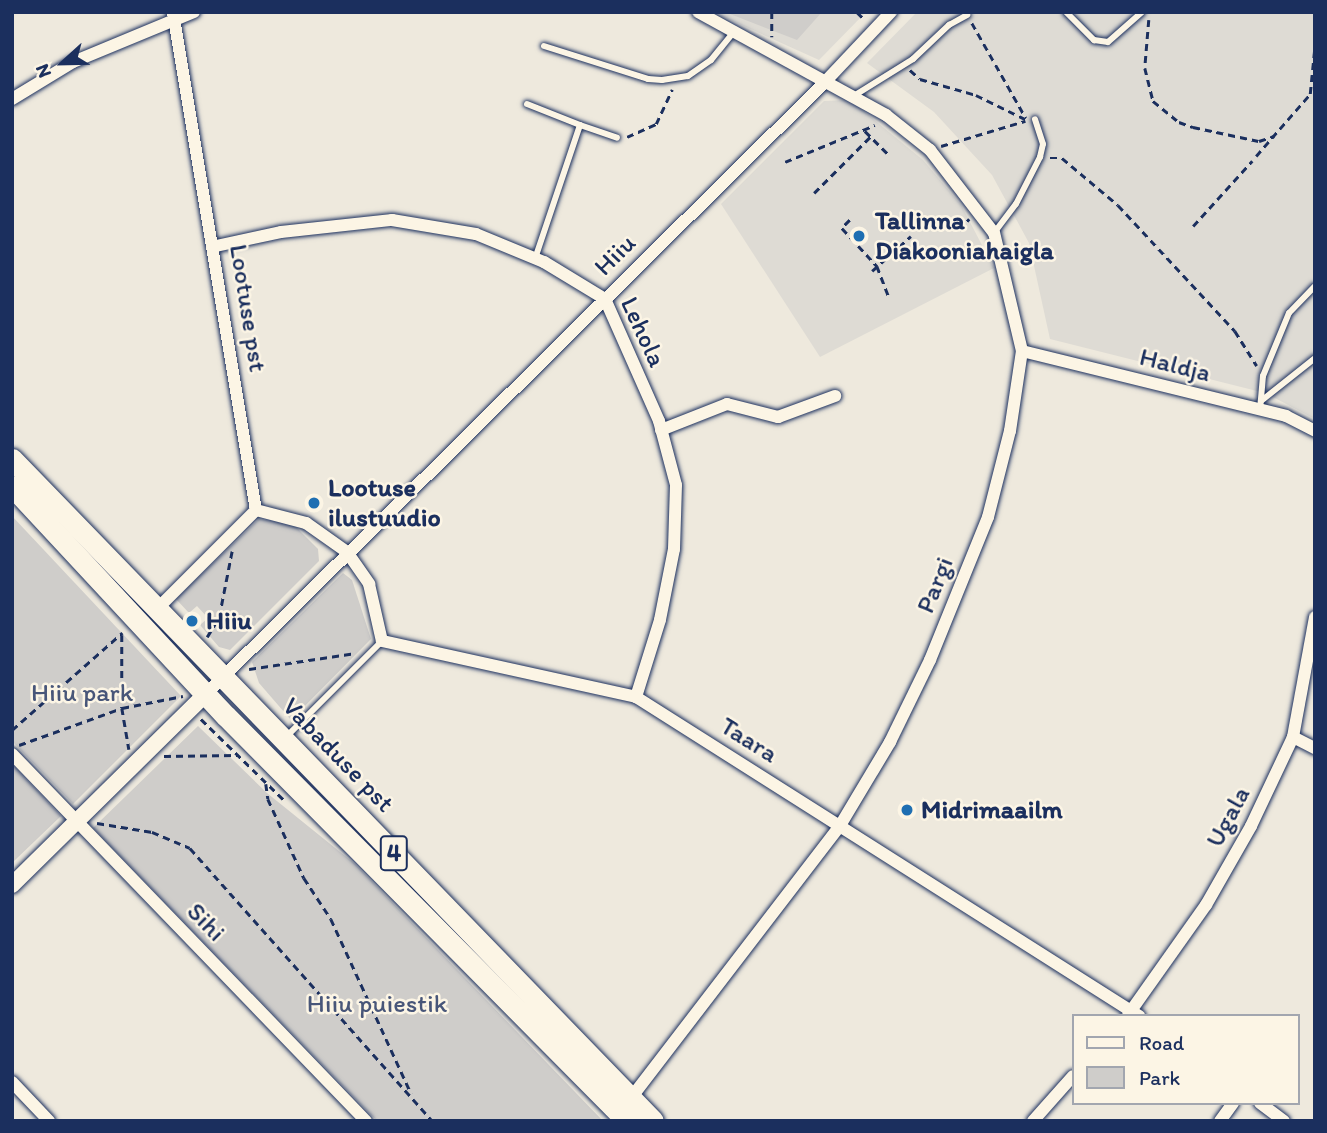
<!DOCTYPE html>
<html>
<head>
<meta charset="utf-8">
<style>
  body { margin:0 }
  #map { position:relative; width:1327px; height:1133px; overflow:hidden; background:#eee9dd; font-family:Itim,sans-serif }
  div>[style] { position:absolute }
  .built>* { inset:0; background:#dedbd4 }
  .green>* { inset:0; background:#cfcdca }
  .path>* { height:2.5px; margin-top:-1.25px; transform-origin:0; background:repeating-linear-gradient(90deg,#1b2f5e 0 7px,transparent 0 12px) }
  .roads { filter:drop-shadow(0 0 2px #1b2f5e) drop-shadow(0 0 2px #1b2f5e) }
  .service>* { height:6px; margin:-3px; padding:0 3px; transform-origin:3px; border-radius:3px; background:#fcf5e5 }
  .minor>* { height:12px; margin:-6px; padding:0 6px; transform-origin:6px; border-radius:6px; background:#fcf5e5 }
  .tertiary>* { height:16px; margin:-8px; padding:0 8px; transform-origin:8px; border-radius:8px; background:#fcf5e5 }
  .trunk>* { height:21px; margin:-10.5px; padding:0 10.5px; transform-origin:10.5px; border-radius:10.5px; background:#fcf5e5 }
  .dots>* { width:19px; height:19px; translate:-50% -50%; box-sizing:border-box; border:4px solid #fcf5e5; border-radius:50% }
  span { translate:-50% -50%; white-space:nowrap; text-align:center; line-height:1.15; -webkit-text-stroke:5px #fcf5e5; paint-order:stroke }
  .shield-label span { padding:2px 5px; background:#fcf5e5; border:2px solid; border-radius:5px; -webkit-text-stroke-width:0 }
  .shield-label { font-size:24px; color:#1b2f5e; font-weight:700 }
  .poi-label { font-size:26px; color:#1b2f5e; font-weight:700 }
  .left { translate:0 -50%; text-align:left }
  .street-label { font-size:26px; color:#1b2f5e }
  .park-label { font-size:26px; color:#485679 }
  .frame { position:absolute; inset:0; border:14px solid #1b2f5e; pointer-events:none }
  .legend { position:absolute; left:1072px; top:1014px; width:228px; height:91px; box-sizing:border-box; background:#fcf5e5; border:2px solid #a2a6af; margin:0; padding:9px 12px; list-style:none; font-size:21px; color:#1b2f5e }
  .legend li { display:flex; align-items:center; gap:14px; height:35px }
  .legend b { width:35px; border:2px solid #a2a6af }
  .north { position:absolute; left:28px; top:28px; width:70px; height:70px; -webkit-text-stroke:5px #fcf5e5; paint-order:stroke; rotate:248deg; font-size:19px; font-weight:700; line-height:28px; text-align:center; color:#1b2f5e }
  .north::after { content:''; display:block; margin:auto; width:24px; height:32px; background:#1b2f5e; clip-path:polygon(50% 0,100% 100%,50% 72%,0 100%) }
</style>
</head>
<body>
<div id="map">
  <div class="built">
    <div style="clip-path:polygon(713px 12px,866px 12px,819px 60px)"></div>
    <div style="clip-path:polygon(917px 12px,1315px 12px,1315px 419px,1265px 393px,1050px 339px,1029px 243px,992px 175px,934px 112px,867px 63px)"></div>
    <div style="clip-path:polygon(850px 100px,923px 160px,961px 205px,994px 268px,820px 357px,721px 204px,824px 101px)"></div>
  </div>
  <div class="green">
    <div style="clip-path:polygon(725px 12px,822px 12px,797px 40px)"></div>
    <div style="clip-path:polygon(12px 516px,181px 696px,73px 804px,12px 741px)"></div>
    <div style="clip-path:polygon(259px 519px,293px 524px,318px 549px,319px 561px,230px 650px,219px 647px,200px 625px,208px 618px,197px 606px,189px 613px,176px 599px)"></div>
    <div style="clip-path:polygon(343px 573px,352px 580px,371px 639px,291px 720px,259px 683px,252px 662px)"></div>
    <div style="clip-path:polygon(198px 726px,267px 793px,355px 864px,603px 1121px,377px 1121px,93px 828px)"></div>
    <div style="clip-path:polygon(12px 764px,61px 816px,12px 863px)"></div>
  </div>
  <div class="path">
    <div style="left:772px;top:12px;width:25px;rotate:90deg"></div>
    <div style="left:857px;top:12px;width:11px;rotate:45deg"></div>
    <div style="left:1149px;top:20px;width:48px;rotate:94.8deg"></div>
    <div style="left:1145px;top:68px;width:34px;rotate:76deg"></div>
    <div style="left:1153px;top:101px;width:33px;rotate:39deg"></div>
    <div style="left:1179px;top:122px;width:15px;rotate:20deg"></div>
    <div style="left:1193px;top:127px;width:67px;rotate:12deg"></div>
    <div style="left:1259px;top:141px;width:16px;rotate:-18deg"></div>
    <div style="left:972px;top:23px;width:109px;rotate:60.4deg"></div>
    <div style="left:910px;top:70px;width:13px;rotate:42deg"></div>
    <div style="left:920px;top:79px;width:58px;rotate:15.9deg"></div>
    <div style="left:976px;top:95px;width:55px;rotate:26.1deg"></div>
    <div style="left:865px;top:131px;width:35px;rotate:45deg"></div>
    <div style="left:627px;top:137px;width:32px;rotate:-24deg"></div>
    <div style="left:656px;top:124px;width:38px;rotate:-65deg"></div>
    <div style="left:941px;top:146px;width:88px;rotate:-16.6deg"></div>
    <div style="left:1256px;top:156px;width:82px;rotate:-48.9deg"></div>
    <div style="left:1310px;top:94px;width:50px;rotate:-84.3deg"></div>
    <div style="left:1050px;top:158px;width:12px"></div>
    <div style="left:1062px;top:158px;width:73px;rotate:40deg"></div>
    <div style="left:1118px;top:205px;width:172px;rotate:47.1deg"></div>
    <div style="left:1235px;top:331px;width:41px;rotate:57.8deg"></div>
    <div style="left:785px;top:162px;width:97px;rotate:-22.3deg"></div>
    <div style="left:814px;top:193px;width:81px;rotate:-45deg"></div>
    <div style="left:850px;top:220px;width:11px;rotate:135deg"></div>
    <div style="left:842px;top:228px;width:52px;rotate:47.4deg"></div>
    <div style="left:877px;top:266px;width:34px;rotate:69deg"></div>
    <div style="left:1193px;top:226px;width:88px;rotate:-47.8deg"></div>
    <div style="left:959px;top:230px;width:15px;rotate:-48deg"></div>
    <div style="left:872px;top:271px;width:52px;rotate:-41.9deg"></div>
    <div style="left:122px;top:635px;width:73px;rotate:90deg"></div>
    <div style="left:122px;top:708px;width:42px;rotate:80.3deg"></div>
    <div style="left:207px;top:637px;width:23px;rotate:-59deg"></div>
    <div style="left:219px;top:617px;width:67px;rotate:-78.9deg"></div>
    <div style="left:249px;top:669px;width:108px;rotate:-8.5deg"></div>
    <div style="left:201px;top:719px;width:116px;rotate:44.3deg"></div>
    <div style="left:12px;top:730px;width:147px;rotate:-41.4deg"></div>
    <div style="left:19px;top:745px;width:109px;rotate:-19.8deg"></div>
    <div style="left:122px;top:708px;width:62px;rotate:-11.1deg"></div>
    <div style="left:164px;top:756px;width:73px;rotate:-0.8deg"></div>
    <div style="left:266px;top:784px;width:15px;rotate:82deg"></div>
    <div style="left:268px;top:799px;width:87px;rotate:65.5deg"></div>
    <div style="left:304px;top:878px;width:49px;rotate:56.6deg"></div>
    <div style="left:331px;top:919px;width:192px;rotate:65.3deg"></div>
    <div style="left:97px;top:823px;width:56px;rotate:9.3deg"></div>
    <div style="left:152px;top:832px;width:41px;rotate:22.8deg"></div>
    <div style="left:190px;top:848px;width:365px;rotate:48.4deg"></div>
  </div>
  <div class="roads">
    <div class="service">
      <div style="left:1066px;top:12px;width:40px;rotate:45deg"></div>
      <div style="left:1094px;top:40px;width:14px;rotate:8deg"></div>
      <div style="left:1108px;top:42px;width:45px;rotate:-41.4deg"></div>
      <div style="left:544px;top:46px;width:109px;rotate:17.6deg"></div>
      <div style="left:648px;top:79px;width:14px;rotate:4deg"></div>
      <div style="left:662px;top:80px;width:26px;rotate:-9deg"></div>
      <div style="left:688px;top:76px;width:28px;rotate:-35deg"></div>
      <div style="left:711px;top:60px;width:36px;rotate:-51deg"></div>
      <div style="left:852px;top:97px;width:72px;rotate:-31.9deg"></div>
      <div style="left:913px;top:59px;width:50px;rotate:-43.4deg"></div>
      <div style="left:949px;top:25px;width:21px;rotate:-29deg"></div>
      <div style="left:527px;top:104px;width:57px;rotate:21.6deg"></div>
      <div style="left:580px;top:125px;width:141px;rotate:108.6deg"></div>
      <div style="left:580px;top:125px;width:39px;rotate:19deg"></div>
      <div style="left:994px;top:233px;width:36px;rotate:-53deg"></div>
      <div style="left:1016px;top:204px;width:53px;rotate:-62.9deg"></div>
      <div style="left:1040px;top:157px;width:13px;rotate:-77deg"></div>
      <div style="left:1043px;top:144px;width:26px;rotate:-108deg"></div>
      <div style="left:1261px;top:401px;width:69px;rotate:-38.5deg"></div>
      <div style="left:1260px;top:410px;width:34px;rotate:-85deg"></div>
      <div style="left:1263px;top:376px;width:68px;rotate:-67.6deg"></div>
      <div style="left:1289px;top:313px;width:37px;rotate:-46deg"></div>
      <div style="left:287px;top:736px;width:134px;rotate:-45deg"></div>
    </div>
    <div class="minor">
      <div style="left:173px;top:12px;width:505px;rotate:80.54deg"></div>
      <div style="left:12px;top:99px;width:71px;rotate:-31.2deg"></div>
      <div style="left:73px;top:62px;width:131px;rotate:-22.5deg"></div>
      <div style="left:216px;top:246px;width:66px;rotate:-12.2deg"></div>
      <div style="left:281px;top:232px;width:112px;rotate:-6.2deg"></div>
      <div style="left:392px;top:220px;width:85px;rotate:9.5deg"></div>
      <div style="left:476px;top:234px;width:74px;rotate:22.4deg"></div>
      <div style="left:544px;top:262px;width:71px;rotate:31.2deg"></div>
      <div style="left:605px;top:299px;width:133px;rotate:66.1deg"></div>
      <div style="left:659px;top:421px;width:66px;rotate:75.1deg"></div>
      <div style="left:676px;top:485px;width:64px;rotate:91.8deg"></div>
      <div style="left:674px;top:549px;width:72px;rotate:101.2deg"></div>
      <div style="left:660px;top:620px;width:81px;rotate:107.3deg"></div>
      <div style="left:1022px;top:351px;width:272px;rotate:13.8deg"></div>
      <div style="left:1286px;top:416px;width:33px;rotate:27deg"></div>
      <div style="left:661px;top:430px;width:71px;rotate:-21.5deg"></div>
      <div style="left:727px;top:404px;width:53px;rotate:14.3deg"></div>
      <div style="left:778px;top:417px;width:61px;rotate:-20.2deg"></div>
      <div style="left:256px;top:510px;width:52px;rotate:14.6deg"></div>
      <div style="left:306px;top:523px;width:50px;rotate:35.3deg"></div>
      <div style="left:347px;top:552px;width:39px;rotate:55deg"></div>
      <div style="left:369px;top:584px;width:58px;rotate:77.2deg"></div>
      <div style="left:382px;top:641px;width:260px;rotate:12.4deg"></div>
      <div style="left:636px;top:697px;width:596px;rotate:32.38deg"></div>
      <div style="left:157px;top:609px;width:140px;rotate:-45deg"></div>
      <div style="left:205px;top:695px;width:870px;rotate:-44.67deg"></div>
      <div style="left:824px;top:83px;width:98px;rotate:-46.7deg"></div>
      <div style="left:1293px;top:737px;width:25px;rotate:27deg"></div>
      <div style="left:12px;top:754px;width:510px;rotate:46.03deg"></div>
      <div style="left:1128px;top:1015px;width:135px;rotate:-54.7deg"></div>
      <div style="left:1206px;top:905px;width:91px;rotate:-60.3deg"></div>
      <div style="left:1251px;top:826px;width:98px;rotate:-64.7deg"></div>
      <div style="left:1293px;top:737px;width:122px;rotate:-79.6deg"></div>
      <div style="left:12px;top:1082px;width:54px;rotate:46.5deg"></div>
      <div style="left:631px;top:1098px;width:345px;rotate:-52.5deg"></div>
      <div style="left:841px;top:824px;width:96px;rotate:-59.1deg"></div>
      <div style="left:890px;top:742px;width:91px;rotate:-64deg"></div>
      <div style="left:930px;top:660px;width:154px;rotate:-67.9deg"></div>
      <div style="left:988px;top:517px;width:89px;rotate:-75.7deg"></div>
      <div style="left:1010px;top:431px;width:81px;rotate:-81.5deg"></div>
      <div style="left:1022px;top:351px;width:121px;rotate:-103.3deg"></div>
      <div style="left:994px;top:233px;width:105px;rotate:-127.6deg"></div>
      <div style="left:930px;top:150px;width:56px;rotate:-141.5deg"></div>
      <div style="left:886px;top:115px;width:214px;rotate:-151.3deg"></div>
      <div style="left:1260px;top:1103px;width:30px;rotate:37deg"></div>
      <div style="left:1033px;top:1121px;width:60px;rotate:-48.4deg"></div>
      <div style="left:1220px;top:1121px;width:22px;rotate:-54deg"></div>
    </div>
    <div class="tertiary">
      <div style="left:12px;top:885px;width:271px;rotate:-44.6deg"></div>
    </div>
    <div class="trunk">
      <div style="left:12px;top:459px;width:921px;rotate:45.92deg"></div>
      <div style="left:12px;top:486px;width:314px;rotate:47.1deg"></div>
      <div style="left:226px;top:716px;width:570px;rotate:45.28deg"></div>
    </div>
  </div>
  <div class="dots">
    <div style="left:859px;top:236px;background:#1f6fb2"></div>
    <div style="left:314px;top:503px;background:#1f6fb2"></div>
    <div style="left:192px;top:621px;background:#1f6fb2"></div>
    <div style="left:907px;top:810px;background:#1f6fb2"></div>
  </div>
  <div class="shield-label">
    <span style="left:394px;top:853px">4</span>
  </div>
  <div class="poi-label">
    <span class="left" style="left:875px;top:236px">Tallinna<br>Diakooniahaigla</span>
    <span class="left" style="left:328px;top:503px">Lootuse<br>ilustuudio</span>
    <span class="left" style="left:206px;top:621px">Hiiu</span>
    <span class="left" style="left:921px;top:810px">Midrimaailm</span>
  </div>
  <div class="street-label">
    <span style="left:615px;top:255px;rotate:-45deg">Hiiu</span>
    <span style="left:248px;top:308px;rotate:81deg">Lootuse pst</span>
    <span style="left:643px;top:332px;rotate:65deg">Lehola</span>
    <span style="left:1175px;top:365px;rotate:14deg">Haldja</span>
    <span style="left:935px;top:585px;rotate:-68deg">Pargi</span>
    <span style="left:749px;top:740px;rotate:32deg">Taara</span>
    <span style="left:338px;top:755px;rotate:46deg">Vabaduse pst</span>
    <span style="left:1228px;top:817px;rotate:-62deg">Ugala</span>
    <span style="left:206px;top:922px;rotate:46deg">Sihi</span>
  </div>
  <div class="park-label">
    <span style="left:82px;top:693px">Hiiu park</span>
    <span style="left:377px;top:1004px">Hiiu puiestik</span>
  </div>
  <div class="frame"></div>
  <ul class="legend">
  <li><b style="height:9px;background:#fcf5e5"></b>Road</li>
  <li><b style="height:19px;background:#cfcdca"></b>Park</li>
  </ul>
  <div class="north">N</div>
</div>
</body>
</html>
